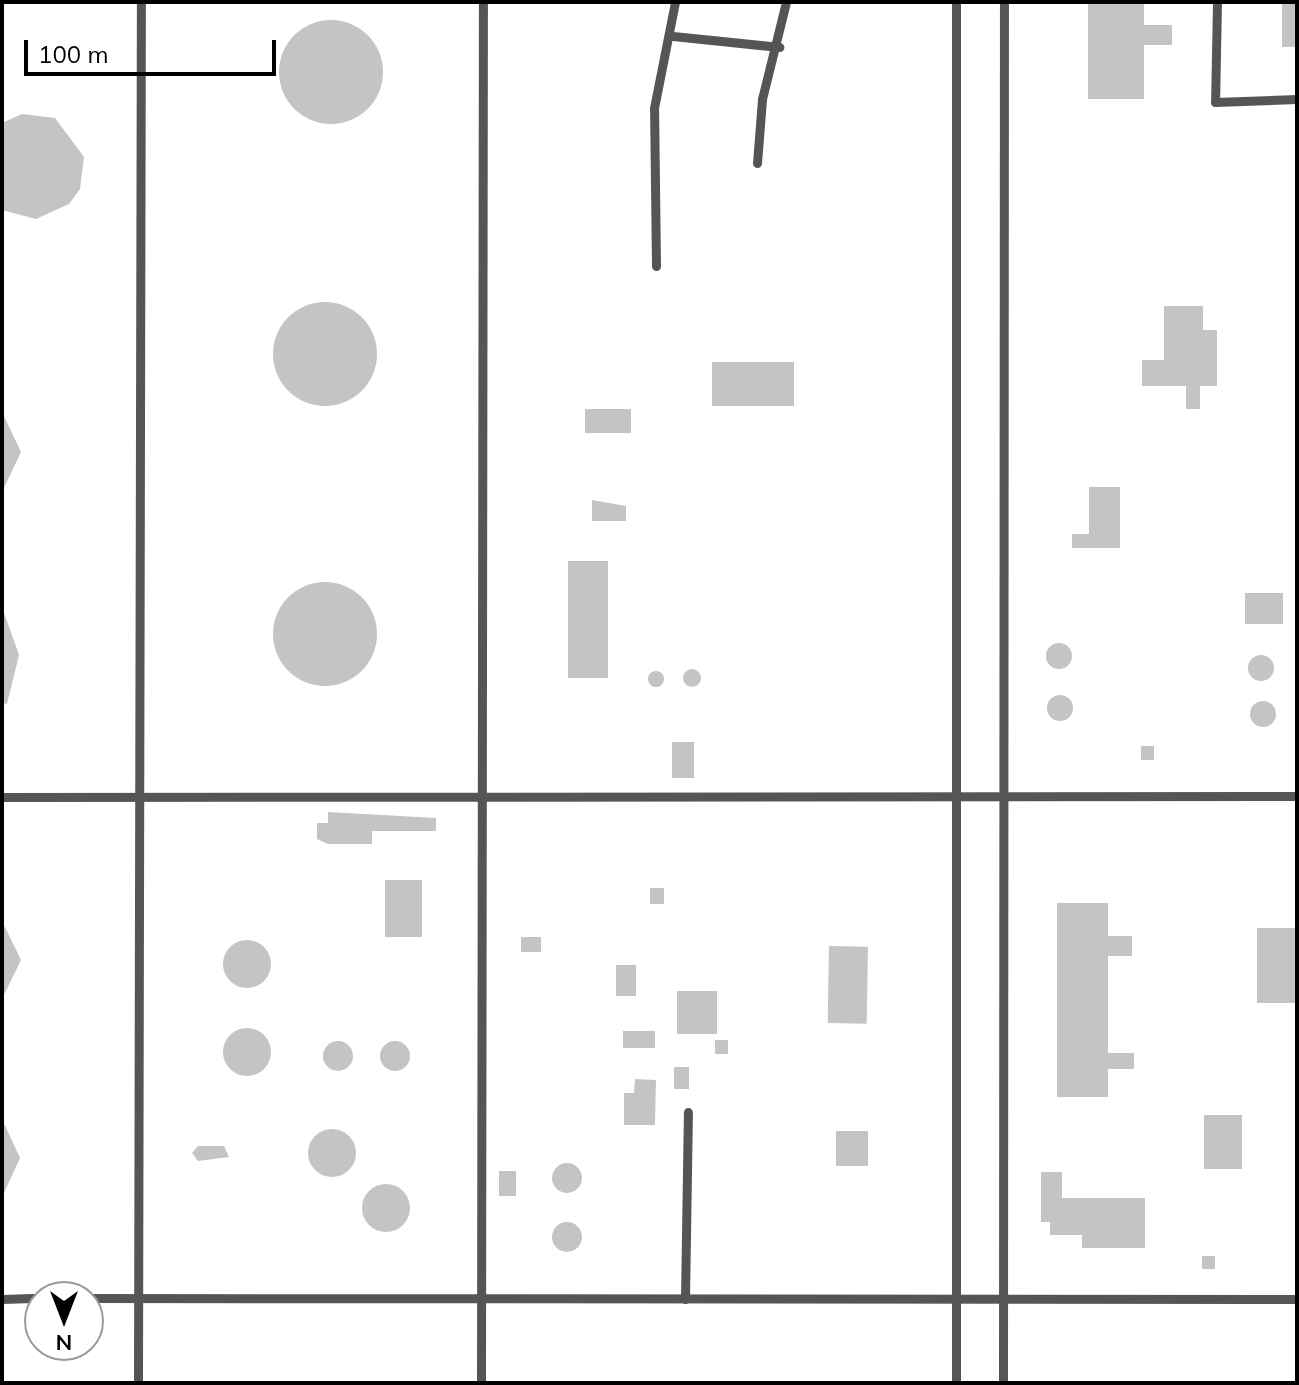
<!DOCTYPE html>
<html>
<head>
<meta charset="utf-8">
<style>
  body { margin:0 }
  #map { position:relative; width:1299px; height:1385px; overflow:hidden; background:#fff; font-family:Mulish,sans-serif }
  div>[style] { position:absolute }
  .building>* { inset:0; background:#c4c4c4; transform-origin:0 0 }
  .round { border-radius:50% }
  .service>* { height:9px; margin:-4.5px; padding:0 4.5px; transform-origin:4.5px; border-radius:4.5px; background:#555 }
  span { translate:-50% -50%; white-space:nowrap; text-align:center; line-height:1.15; -webkit-text-stroke:6px #fff; paint-order:stroke }
  .frame { position:absolute; inset:0; border:4px solid #000; pointer-events:none }
  .north { position:absolute; left:24px; top:1281px; width:80px; height:80px; box-sizing:border-box; background:#fff; border:2px solid #999; border-radius:50%; rotate:180deg; font-size:22px; font-weight:700; line-height:32px; text-align:center; color:#000 }
  .north::after { content:''; display:block; margin:auto; width:28px; height:36px; background:#000; clip-path:polygon(50% 0,100% 100%,50% 72%,0 100%) }
  .scale { position:absolute; left:24px; top:40px; width:252px; height:36px; box-sizing:border-box; border:4px solid #000; border-top:0; padding-left:10px; font-size:24px; line-height:28px; white-space:nowrap; color:#000; -webkit-text-stroke:6px #fff; paint-order:stroke }
</style>
</head>
<body>
<div id="map">
  <div class="building">
    <div style="clip-path:polygon(1088px 2px,1144px 2px,1144px 25px,1172px 25px,1172px 45px,1144px 45px,1144px 99px,1088px 99px)"></div>
    <div style="left:1282px;top:2px;width:15px;height:45px"></div>
    <div class="round" style="left:279px;top:20px;width:104px;height:104px"></div>
    <div style="clip-path:polygon(22px 114px,55px 118px,84px 157px,80px 189px,69px 204px,36px 219px,2px 210px,2px 123px)"></div>
    <div class="round" style="left:273px;top:302px;width:104px;height:104px"></div>
    <div style="clip-path:polygon(1164px 306px,1203px 306px,1203px 330px,1217px 330px,1217px 386px,1200px 386px,1200px 409px,1186px 409px,1186px 386px,1142px 386px,1142px 360px,1164px 360px)"></div>
    <div style="left:712px;top:362px;width:82px;height:44px"></div>
    <div style="left:585px;top:409px;width:46px;height:24px"></div>
    <div style="clip-path:polygon(2px 412px,21px 452px,2px 492px)"></div>
    <div style="clip-path:polygon(1089px 487px,1120px 487px,1120px 548px,1072px 548px,1072px 534px,1089px 534px)"></div>
    <div style="clip-path:polygon(592px 500px,626px 506px,626px 521px,592px 521px)"></div>
    <div style="left:568px;top:561px;width:40px;height:117px"></div>
    <div class="round" style="left:273px;top:582px;width:104px;height:104px"></div>
    <div style="left:1245px;top:593px;width:38px;height:31px"></div>
    <div style="clip-path:polygon(2px 607px,19px 655px,7px 704px,2px 703px)"></div>
    <div class="round" style="left:1046px;top:643px;width:26px;height:26px"></div>
    <div class="round" style="left:1248px;top:655px;width:26px;height:26px"></div>
    <div class="round" style="left:683px;top:669px;width:18px;height:18px"></div>
    <div class="round" style="left:648px;top:671px;width:16px;height:16px"></div>
    <div class="round" style="left:1047px;top:695px;width:26px;height:26px"></div>
    <div class="round" style="left:1250px;top:701px;width:26px;height:26px"></div>
    <div style="left:672px;top:742px;width:22px;height:36px"></div>
    <div style="left:1141px;top:746px;width:13px;height:14px"></div>
    <div style="clip-path:polygon(328px 812px,436px 818px,436px 831px,372px 831px,372px 844px,328px 844px,317px 839px,317px 823px,328px 823px)"></div>
    <div style="left:385px;top:880px;width:37px;height:57px"></div>
    <div style="left:650px;top:888px;width:14px;height:16px"></div>
    <div style="clip-path:polygon(1057px 903px,1108px 903px,1108px 936px,1132px 936px,1132px 956px,1108px 956px,1108px 1053px,1134px 1053px,1134px 1069px,1108px 1069px,1108px 1097px,1057px 1097px)"></div>
    <div style="clip-path:polygon(2px 921px,21px 960px,2px 999px)"></div>
    <div style="left:1257px;top:928px;width:40px;height:75px"></div>
    <div style="left:521px;top:937px;width:20px;height:15px"></div>
    <div class="round" style="left:223px;top:940px;width:48px;height:48px"></div>
    <div style="left:829px;top:946px;width:39px;height:77px;rotate:1deg"></div>
    <div style="left:616px;top:965px;width:20px;height:31px"></div>
    <div style="left:677px;top:991px;width:40px;height:43px"></div>
    <div class="round" style="left:223px;top:1028px;width:48px;height:48px"></div>
    <div style="left:623px;top:1031px;width:32px;height:17px"></div>
    <div style="left:715px;top:1040px;width:13px;height:14px"></div>
    <div class="round" style="left:380px;top:1041px;width:30px;height:30px"></div>
    <div class="round" style="left:323px;top:1041px;width:30px;height:30px"></div>
    <div style="left:674px;top:1067px;width:15px;height:22px"></div>
    <div style="clip-path:polygon(635px 1079px,656px 1080px,655px 1125px,624px 1125px,624px 1093px,634px 1093px)"></div>
    <div style="left:1204px;top:1115px;width:38px;height:54px"></div>
    <div style="clip-path:polygon(2px 1119px,20px 1158px,2px 1197px)"></div>
    <div class="round" style="left:308px;top:1129px;width:48px;height:48px"></div>
    <div style="left:836px;top:1131px;width:32px;height:35px"></div>
    <div style="clip-path:polygon(198px 1146px,224px 1146px,229px 1157px,198px 1161px,192px 1153px)"></div>
    <div class="round" style="left:552px;top:1163px;width:30px;height:30px"></div>
    <div style="left:499px;top:1171px;width:17px;height:25px"></div>
    <div style="clip-path:polygon(1041px 1172px,1062px 1172px,1062px 1198px,1145px 1198px,1145px 1248px,1082px 1248px,1082px 1235px,1050px 1235px,1050px 1222px,1041px 1222px)"></div>
    <div class="round" style="left:362px;top:1184px;width:48px;height:48px"></div>
    <div class="round" style="left:552px;top:1222px;width:30px;height:30px"></div>
    <div style="left:1202px;top:1256px;width:13px;height:13px"></div>
  </div>
  <div class="service">
    <div style="left:956px;top:2px;width:1381px;rotate:90deg"></div>
    <div style="left:1217px;top:2px;width:100px;rotate:91.1deg"></div>
    <div style="left:1215px;top:102px;width:82px;rotate:-2.1deg"></div>
    <div style="left:673px;top:36px;width:107px;rotate:5.9deg"></div>
    <div style="left:757px;top:163px;width:64px;rotate:-85.5deg"></div>
    <div style="left:762px;top:99px;width:100px;rotate:-76.1deg"></div>
    <div style="left:656px;top:266px;width:158px;rotate:-90.7deg"></div>
    <div style="left:654px;top:108px;width:108px;rotate:-78.8deg"></div>
    <div style="left:2px;top:797px;width:1295px;rotate:-0.04deg"></div>
    <div style="left:88px;top:1298px;width:1209px;rotate:0.05deg"></div>
    <div style="left:2px;top:1299px;width:38px;rotate:-2deg"></div>
    <div style="left:685px;top:1299px;width:187px;rotate:-89.1deg"></div>
    <div style="left:138px;top:1383px;width:1381px;rotate:-89.88deg"></div>
    <div style="left:481px;top:1383px;width:1381px;rotate:-89.92deg"></div>
    <div style="left:1003px;top:1383px;width:1381px;rotate:-89.96deg"></div>
  </div>
  <div class="frame"></div>
  <div class="north">N</div>
  <div class="scale">100 m</div>
</div>
</body>
</html>
